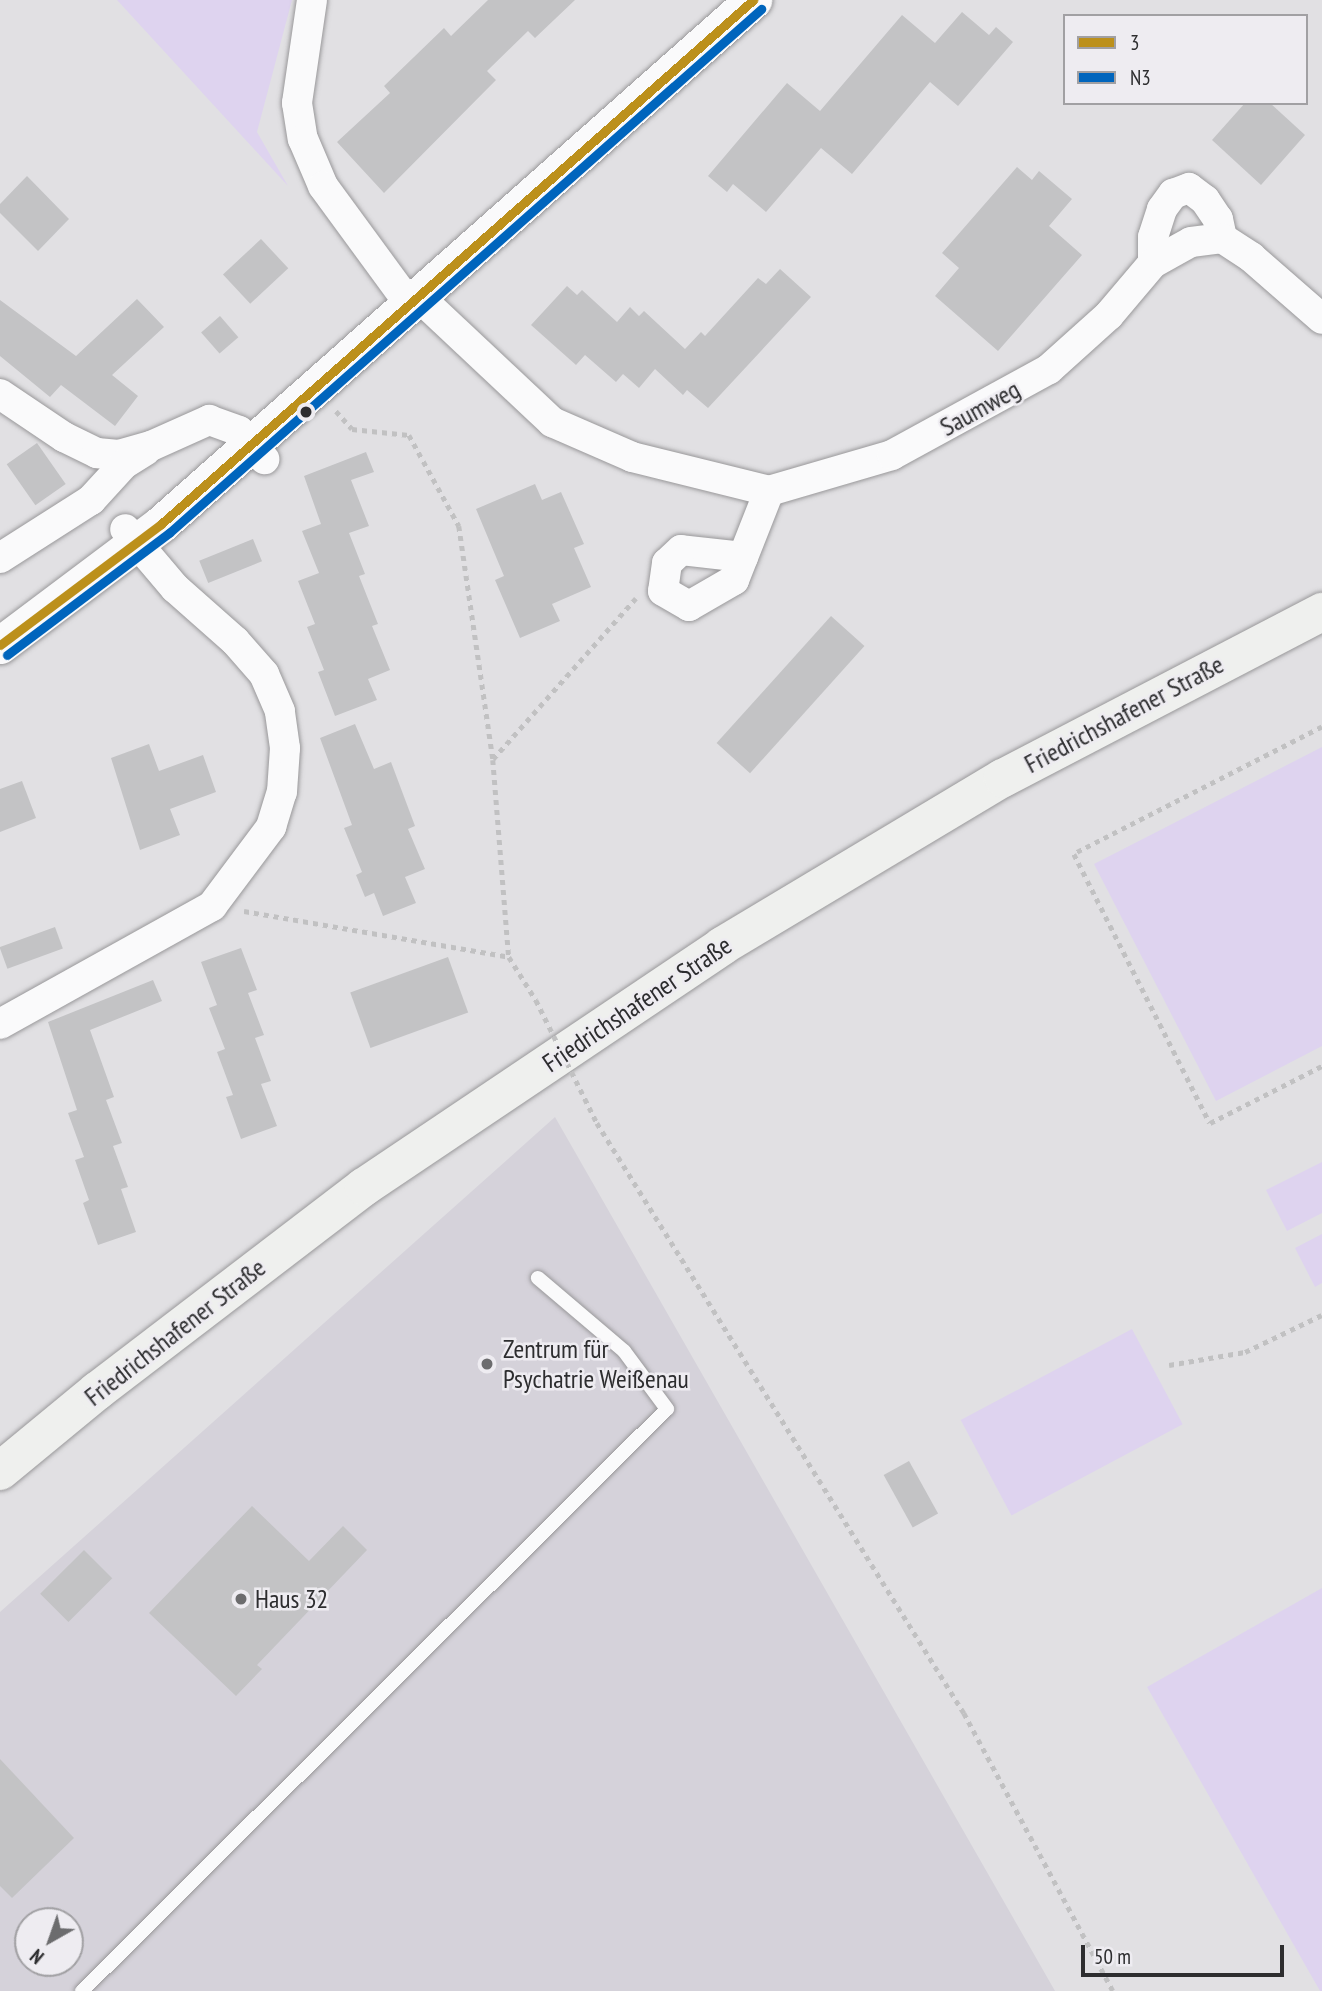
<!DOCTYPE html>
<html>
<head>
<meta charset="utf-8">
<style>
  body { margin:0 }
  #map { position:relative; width:1322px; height:1991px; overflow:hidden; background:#e1e0e3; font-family:"PT Sans Narrow",sans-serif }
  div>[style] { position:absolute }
  .built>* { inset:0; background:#d5d2da }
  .green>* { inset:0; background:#ded3ef; transform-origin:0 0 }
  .building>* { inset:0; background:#c3c3c5; transform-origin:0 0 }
  .path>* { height:4.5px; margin-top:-2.25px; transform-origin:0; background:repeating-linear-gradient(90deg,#c1c1c2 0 5px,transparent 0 10px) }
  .roads { filter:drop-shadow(0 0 2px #99989a) drop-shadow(0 0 2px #99989a) }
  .service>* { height:14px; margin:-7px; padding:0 7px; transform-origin:7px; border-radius:7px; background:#fafafb }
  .minor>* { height:30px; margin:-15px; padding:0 15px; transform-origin:15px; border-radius:15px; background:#fafafb }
  .tertiary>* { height:37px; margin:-18.5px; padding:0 18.5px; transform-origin:18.5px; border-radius:18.5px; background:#fafafb }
  .secondary>* { height:38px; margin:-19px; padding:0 19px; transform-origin:19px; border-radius:19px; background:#eff0ee }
  .path-bridge>* { height:4.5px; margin-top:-2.25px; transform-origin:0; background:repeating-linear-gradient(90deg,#c1c1c2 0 5px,transparent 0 10px) }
  .bus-1>* { height:9px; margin:-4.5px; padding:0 4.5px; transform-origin:4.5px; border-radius:4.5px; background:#bc901b }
  .bus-2>* { height:9px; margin:-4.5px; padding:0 4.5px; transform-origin:4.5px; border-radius:4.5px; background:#0065bd }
  .dots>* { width:19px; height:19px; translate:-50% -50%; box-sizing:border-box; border:4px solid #eeecf1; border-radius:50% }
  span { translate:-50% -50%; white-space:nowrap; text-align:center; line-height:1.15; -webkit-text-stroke:5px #eeecf1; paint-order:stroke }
  .street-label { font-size:26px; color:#2d2d2f }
  .poi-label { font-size:26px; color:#2d2d2f }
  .left { translate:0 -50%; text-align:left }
  .legend { position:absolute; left:1063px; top:14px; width:245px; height:91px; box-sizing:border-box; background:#eeecf1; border:2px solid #a1a0a3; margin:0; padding:9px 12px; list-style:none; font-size:21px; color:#2d2d2f }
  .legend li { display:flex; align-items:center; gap:14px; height:35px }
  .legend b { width:35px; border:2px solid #a1a0a3 }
  .north { position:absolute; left:14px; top:1907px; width:70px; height:70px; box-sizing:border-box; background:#eeecf1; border:2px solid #a1a0a3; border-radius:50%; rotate:220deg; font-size:19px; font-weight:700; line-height:28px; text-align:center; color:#2d2d2f }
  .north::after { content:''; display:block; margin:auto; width:24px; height:32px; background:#6c6c6e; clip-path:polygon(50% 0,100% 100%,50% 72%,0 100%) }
  .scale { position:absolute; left:1081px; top:1945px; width:203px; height:32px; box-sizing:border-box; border:4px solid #2d2d2f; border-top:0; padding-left:9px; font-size:21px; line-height:24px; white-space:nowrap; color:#2d2d2f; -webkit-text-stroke:5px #eeecf1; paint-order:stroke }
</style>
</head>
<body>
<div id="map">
  <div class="built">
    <div style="clip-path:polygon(evenodd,555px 1117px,1055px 1991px,0 1991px,0 1612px,555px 1117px,28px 1921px,70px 1921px,70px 1963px,28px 1963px,28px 1921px)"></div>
  </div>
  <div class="green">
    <div style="clip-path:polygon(117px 0,292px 0,257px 132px,288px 186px)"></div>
    <div style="clip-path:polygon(1322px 747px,1322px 1046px,1216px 1101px,1094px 864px)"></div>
    <div style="clip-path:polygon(1322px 1162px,1322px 1213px,1287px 1231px,1266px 1190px)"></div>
    <div style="clip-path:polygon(1322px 1234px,1322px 1283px,1315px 1287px,1295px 1248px)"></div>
    <div style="left:1132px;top:1329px;width:108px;height:194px;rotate:62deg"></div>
    <div style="clip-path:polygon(1322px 1588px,1322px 1991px,1320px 1991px,1147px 1687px)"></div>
  </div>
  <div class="building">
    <div style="clip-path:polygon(488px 0,575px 0,535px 38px,528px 31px,487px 71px,496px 80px,384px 193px,337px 142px,390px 93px,384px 86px,444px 28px,451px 36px)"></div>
    <div style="clip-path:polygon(962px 12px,989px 35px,996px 27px,1013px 42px,958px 106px,930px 82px,852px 174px,821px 148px,766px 212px,733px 184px,727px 192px,708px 176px,787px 83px,820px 111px,902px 15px,935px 43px)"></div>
    <div style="clip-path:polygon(1245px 103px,1270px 103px,1305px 135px,1261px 185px,1212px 140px)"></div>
    <div style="clip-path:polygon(1017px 167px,1032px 180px,1039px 171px,1072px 199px,1049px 226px,1082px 255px,998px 351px,935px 296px,959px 268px,942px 253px)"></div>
    <div style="clip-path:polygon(27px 176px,69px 219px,38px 251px,0 213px,0 204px)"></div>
    <div style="left:261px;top:239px;width:40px;height:52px;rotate:47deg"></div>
    <div style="clip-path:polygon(780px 269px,811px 297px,708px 408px,687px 390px,683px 395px,655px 369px,639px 388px,623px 374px,616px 382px,585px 355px,576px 365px,531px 325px,567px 286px,577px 295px,582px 290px,617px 322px,630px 307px,639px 316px,644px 311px,685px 349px,701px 332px,705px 336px,758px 278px,766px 284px)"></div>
    <div style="clip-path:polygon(137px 299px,164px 327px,112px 375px,138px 396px,115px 426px,61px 385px,50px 397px,0 356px,0 300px,76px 356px)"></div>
    <div style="left:220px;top:316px;width:28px;height:25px;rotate:49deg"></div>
    <div style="left:37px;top:443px;width:50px;height:37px;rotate:55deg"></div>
    <div style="clip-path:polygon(366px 452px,374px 472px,351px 480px,369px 526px,349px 533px,365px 574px,359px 576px,378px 624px,372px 626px,390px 670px,368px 679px,377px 700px,335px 716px,318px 672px,324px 670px,307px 627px,315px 624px,298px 581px,319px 573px,302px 531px,321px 524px,304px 476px)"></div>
    <div style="clip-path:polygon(535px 484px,542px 500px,561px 492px,584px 544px,574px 548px,591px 587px,552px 604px,560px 621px,520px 638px,495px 580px,504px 576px,476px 509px)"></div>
    <div style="left:253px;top:539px;width:24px;height:58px;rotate:68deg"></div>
    <div style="left:831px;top:616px;width:45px;height:171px;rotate:42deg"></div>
    <div style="clip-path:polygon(355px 724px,374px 769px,391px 762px,415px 826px,408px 829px,425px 869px,405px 877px,416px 903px,383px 916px,374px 893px,365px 897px,356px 875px,362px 872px,344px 828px,352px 825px,320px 738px)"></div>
    <div style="clip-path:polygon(149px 744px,159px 771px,203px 755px,216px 792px,170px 809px,180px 835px,140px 850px,111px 758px)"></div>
    <div style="clip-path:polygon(22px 781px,36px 818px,0 832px,0 789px)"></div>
    <div style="left:55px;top:927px;width:23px;height:59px;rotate:70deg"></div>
    <div style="clip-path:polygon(241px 948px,257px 990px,248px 993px,264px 1035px,255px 1038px,271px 1081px,261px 1084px,277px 1126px,241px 1139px,226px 1097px,233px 1095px,217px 1052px,225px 1049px,209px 1008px,217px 1005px,201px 962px)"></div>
    <div style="left:448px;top:957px;width:59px;height:104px;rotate:70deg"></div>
    <div style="clip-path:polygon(153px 980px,162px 1001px,90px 1030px,114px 1097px,106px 1100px,122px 1143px,113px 1146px,128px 1187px,121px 1189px,136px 1232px,98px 1245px,83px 1203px,89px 1200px,75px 1160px,84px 1157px,68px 1113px,77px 1110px,48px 1022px)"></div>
    <div style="left:909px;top:1461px;width:60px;height:29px;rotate:61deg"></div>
    <div style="clip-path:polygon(252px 1506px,309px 1561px,343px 1526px,367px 1550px,257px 1665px,262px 1669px,236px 1696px,149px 1613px)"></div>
    <div style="left:84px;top:1550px;width:40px;height:62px;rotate:45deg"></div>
    <div style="clip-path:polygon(0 1759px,74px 1838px,12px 1898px,0 1886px)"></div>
  </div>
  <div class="path">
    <div style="left:336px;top:411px;width:24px;rotate:48deg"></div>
    <div style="left:352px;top:429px;width:57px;rotate:6deg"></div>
    <div style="left:409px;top:435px;width:104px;rotate:61.2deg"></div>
    <div style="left:459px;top:526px;width:236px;rotate:81.7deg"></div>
    <div style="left:493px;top:760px;width:198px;rotate:85.4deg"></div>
    <div style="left:509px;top:957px;width:51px;rotate:57.9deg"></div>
    <div style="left:1322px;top:727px;width:279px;rotate:152.9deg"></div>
    <div style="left:1074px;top:854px;width:301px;rotate:63.2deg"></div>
    <div style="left:1210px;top:1123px;width:126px;rotate:-27deg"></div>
    <div style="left:493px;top:759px;width:215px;rotate:-48.4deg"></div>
    <div style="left:244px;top:911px;width:269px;rotate:9.8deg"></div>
    <div style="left:597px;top:1123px;width:695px;rotate:58.12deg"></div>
    <div style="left:964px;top:1713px;width:315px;rotate:61.8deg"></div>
    <div style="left:1169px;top:1365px;width:77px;rotate:-9.7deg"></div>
    <div style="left:1245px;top:1352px;width:85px;rotate:-25.7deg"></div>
  </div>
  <div class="roads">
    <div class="service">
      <div style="left:82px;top:1991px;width:825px;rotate:-44.85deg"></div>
      <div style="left:667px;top:1409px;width:72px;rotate:-126.6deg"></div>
      <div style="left:624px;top:1351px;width:113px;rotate:-139.7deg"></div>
    </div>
    <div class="minor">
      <div style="left:312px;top:0;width:104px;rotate:98.3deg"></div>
      <div style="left:297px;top:103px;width:36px;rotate:81deg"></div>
      <div style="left:303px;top:139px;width:51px;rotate:66.9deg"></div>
      <div style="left:323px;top:186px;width:147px;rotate:53.8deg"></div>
      <div style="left:1153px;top:263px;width:26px;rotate:-90deg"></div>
      <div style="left:1153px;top:237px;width:29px;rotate:-72deg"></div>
      <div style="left:1162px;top:209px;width:19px;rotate:-54deg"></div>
      <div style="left:1173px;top:194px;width:17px;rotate:-21deg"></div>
      <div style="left:1189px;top:188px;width:20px;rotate:37deg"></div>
      <div style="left:1205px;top:200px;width:23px;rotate:56deg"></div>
      <div style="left:1218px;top:219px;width:19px;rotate:78deg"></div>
      <div style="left:419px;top:297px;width:183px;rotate:43.2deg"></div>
      <div style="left:552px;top:422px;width:87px;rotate:23.6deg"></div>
      <div style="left:632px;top:457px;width:141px;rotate:13.9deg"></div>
      <div style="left:769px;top:491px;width:128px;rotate:-16.3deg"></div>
      <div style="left:892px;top:455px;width:179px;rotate:-28.7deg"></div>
      <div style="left:1049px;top:369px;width:81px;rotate:-42deg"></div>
      <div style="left:1109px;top:315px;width:68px;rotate:-49.8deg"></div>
      <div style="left:1153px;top:263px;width:43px;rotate:-28.9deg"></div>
      <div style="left:1191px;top:242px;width:31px;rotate:-7deg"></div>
      <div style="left:1222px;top:238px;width:35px;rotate:33deg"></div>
      <div style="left:1251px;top:257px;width:94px;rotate:41.1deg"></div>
      <div style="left:0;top:394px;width:77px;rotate:33.9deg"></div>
      <div style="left:64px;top:437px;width:37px;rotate:26deg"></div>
      <div style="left:97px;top:453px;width:22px;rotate:5deg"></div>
      <div style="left:119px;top:455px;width:33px;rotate:-16deg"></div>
      <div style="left:151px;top:446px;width:64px;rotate:-24.1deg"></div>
      <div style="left:209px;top:420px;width:32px;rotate:20deg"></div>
      <div style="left:239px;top:431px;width:38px;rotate:48deg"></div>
      <div style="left:743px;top:557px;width:62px;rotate:-173.6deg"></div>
      <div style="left:681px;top:550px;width:19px;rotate:137deg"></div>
      <div style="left:667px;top:563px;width:28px;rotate:98deg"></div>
      <div style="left:663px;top:591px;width:30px;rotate:30deg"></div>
      <div style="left:689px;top:606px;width:52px;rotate:-30deg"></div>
      <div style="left:734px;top:580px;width:96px;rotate:-68.5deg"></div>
      <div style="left:0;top:558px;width:108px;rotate:-32.5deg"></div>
      <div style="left:91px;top:500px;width:49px;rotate:-47.5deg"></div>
      <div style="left:124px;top:464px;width:25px;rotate:-32deg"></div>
      <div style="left:0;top:1024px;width:243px;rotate:-29.1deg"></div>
      <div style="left:212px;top:906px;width:99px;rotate:-53.2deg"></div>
      <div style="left:271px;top:827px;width:37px;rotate:-73deg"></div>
      <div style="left:282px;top:792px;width:44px;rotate:-86.1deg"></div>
      <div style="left:285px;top:748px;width:37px;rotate:-98deg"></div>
      <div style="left:280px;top:711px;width:40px;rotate:-113.4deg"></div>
      <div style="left:264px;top:674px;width:44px;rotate:-131.3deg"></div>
      <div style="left:235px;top:641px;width:80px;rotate:-138.5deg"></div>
      <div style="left:175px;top:588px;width:77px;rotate:-130.3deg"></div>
    </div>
    <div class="tertiary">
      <div style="left:0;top:645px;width:201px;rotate:-36.9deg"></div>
      <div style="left:161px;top:524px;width:791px;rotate:-41.51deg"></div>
    </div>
    <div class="secondary">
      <div style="left:0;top:1471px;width:126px;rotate:-39.5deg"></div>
      <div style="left:97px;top:1391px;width:336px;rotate:-37.4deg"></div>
      <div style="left:364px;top:1187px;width:432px;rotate:-33.9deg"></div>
      <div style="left:722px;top:946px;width:327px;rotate:-30.9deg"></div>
      <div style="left:1003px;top:778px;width:360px;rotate:-27.5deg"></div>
    </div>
  </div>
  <div class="path-bridge">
    <div style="left:536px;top:1000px;width:137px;rotate:63.6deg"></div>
  </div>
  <div class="bus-1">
    <div style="left:0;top:645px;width:201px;rotate:-36.9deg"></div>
    <div style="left:161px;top:524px;width:791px;rotate:-41.51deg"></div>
  </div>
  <div class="bus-2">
    <div style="left:7px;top:655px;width:203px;rotate:-37deg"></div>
    <div style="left:169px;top:533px;width:791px;rotate:-41.51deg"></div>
  </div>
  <div class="dots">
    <div style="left:306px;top:412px;background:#2d2d2f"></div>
    <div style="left:487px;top:1364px;background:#6c6c6e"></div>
    <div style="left:241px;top:1599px;background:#6c6c6e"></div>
  </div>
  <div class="street-label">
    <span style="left:980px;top:408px;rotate:-29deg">Saumweg</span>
    <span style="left:1124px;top:714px;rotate:-28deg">Friedrichshafener Straße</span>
    <span style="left:637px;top:1004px;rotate:-34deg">Friedrichshafener Straße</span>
    <span style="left:175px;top:1332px;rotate:-38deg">Friedrichshafener Straße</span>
  </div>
  <div class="poi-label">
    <span class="left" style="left:503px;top:1364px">Zentrum für<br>Psychatrie Weißenau</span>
    <span class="left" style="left:255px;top:1599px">Haus 32</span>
  </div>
  <ul class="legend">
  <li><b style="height:9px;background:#bc901b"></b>3</li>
  <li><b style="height:9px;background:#0065bd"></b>N3</li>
  </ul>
  <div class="north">N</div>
  <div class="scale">50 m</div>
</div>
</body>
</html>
